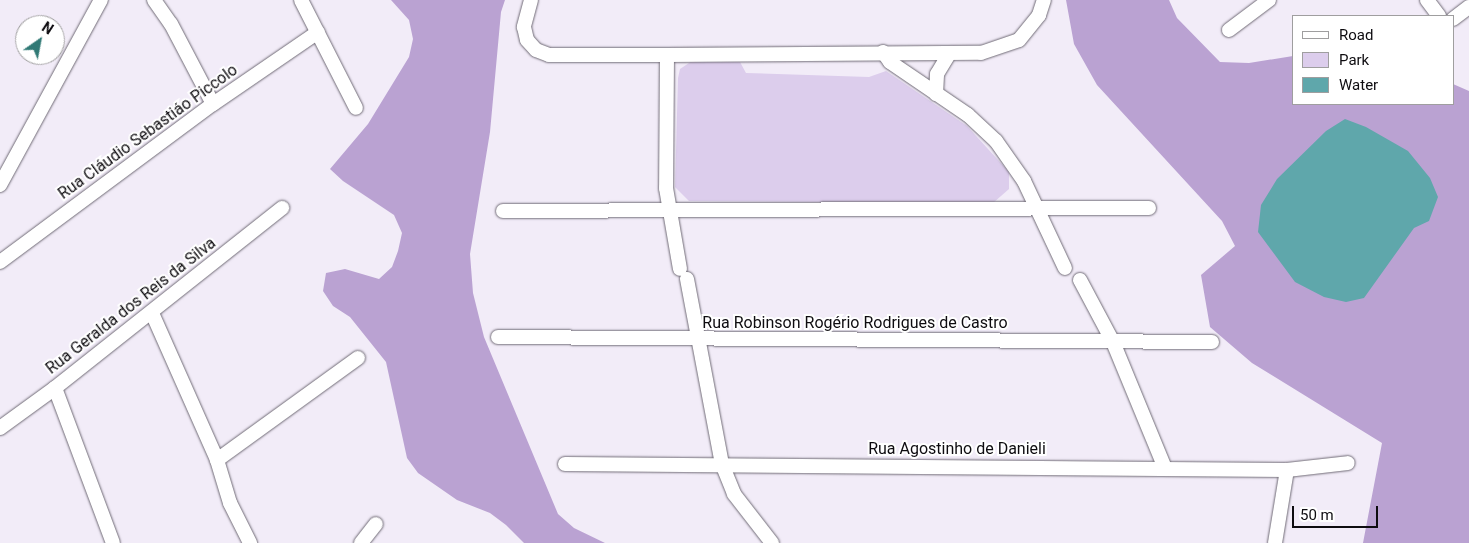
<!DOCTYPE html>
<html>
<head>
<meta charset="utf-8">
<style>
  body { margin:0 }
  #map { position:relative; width:1469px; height:543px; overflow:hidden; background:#f2ecf8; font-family:Roboto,sans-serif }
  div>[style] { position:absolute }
  .green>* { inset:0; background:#dccdec }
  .forest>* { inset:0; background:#baa2d2 }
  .water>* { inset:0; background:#5fa7ab }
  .roads { filter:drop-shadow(0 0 1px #706b76) drop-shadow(0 0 1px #706b76) }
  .street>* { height:14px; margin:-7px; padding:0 7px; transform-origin:7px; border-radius:7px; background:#fff }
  span { translate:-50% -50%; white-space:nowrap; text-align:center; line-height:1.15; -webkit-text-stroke:4px #fff; paint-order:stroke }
  .street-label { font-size:16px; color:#0e0c10 }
  .legend { position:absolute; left:1292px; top:15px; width:162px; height:90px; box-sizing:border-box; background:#fff; border:1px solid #9f9e9f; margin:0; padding:6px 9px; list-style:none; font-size:15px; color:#0e0c10 }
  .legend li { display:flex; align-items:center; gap:10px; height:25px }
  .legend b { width:25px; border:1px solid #9f9e9f }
  .north { position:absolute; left:15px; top:15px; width:50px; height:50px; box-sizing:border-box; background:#fff; border:1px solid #9f9e9f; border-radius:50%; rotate:33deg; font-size:14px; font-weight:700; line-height:20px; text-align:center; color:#0e0c10 }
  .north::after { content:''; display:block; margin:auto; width:18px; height:22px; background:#307975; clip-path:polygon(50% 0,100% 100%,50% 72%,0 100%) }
  .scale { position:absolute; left:1292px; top:506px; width:86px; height:22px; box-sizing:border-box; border:2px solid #0e0c10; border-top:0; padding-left:6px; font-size:15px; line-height:18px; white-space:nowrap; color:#0e0c10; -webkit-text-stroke:4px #fff; paint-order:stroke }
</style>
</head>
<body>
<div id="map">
  <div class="green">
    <div style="clip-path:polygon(692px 61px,740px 62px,746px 73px,869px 77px,886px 71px,967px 126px,1009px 172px,1009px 189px,993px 203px,689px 201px,675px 187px,678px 78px,680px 69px)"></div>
  </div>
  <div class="forest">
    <div style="clip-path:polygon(391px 0,505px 0,501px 12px,490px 132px,470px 254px,473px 293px,484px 337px,558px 514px,574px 528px,605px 543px,524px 543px,506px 525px,490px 513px,457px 500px,418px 473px,407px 458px,386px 362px,350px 317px,333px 306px,323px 291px,326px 273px,345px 269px,379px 279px,392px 267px,398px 251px,402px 233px,394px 215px,343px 181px,330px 169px,368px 124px,409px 57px,413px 39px,409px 20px)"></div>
    <div style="clip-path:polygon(1066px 0,1169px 0,1177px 18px,1220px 62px,1249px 63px,1293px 56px,1293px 104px,1453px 104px,1453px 84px,1469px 91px,1469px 543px,1363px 543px,1382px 443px,1252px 363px,1210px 327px,1201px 275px,1235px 246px,1222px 221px,1097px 85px,1074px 44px)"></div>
  </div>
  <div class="water">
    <div style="clip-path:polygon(1345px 119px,1366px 127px,1408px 151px,1430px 178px,1438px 197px,1429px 221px,1414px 228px,1364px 298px,1346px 302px,1324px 297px,1295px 282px,1258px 232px,1261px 205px,1277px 179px,1326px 131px)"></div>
  </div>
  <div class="roads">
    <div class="street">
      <div style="left:154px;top:0;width:29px;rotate:55deg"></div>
      <div style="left:171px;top:24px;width:90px;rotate:62.3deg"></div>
      <div style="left:301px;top:0;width:121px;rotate:63deg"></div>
      <div style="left:531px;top:0;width:28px;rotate:105deg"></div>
      <div style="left:524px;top:27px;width:13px;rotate:77deg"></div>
      <div style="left:527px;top:40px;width:13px;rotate:48deg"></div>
      <div style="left:536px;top:50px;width:14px;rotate:21deg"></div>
      <div style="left:549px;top:55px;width:118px"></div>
      <div style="left:667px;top:55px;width:314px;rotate:-0.4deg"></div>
      <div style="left:981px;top:53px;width:40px;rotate:-18.9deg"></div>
      <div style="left:1019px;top:40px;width:32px;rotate:-51deg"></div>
      <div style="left:1039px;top:15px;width:16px;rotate:-72deg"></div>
      <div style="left:1427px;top:0;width:20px;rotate:53deg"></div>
      <div style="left:1453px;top:19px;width:20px;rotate:-37deg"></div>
      <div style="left:1229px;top:30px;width:50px;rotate:-36.9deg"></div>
      <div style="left:883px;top:52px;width:12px;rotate:55deg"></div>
      <div style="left:890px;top:62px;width:94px;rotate:34.2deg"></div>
      <div style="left:968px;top:115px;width:38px;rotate:43deg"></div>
      <div style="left:996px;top:141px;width:49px;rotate:55deg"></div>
      <div style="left:1024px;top:181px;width:96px;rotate:64.8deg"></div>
      <div style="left:667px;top:55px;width:133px;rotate:90.4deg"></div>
      <div style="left:666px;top:188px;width:82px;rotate:80.2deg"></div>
      <div style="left:936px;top:94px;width:20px;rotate:-87deg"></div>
      <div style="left:937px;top:74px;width:23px;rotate:-59deg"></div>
      <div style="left:0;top:185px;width:211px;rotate:-61.4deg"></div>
      <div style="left:503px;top:211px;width:646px;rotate:-0.27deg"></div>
      <div style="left:0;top:262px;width:265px;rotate:-36.6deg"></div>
      <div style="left:213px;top:104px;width:127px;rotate:-34.4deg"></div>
      <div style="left:687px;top:279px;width:188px;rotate:79.3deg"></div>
      <div style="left:722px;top:464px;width:32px;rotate:68deg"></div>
      <div style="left:734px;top:494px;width:62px;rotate:52.2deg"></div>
      <div style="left:1080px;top:280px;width:70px;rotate:62deg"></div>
      <div style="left:1113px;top:342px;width:136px;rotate:67.6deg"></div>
      <div style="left:152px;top:313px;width:161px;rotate:66.1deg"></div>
      <div style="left:217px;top:460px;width:45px;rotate:73.2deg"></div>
      <div style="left:230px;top:503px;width:45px;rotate:63.4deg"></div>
      <div style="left:498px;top:337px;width:714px;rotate:0.4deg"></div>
      <div style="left:55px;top:388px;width:165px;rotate:69.5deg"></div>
      <div style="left:0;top:428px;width:68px;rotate:-36deg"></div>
      <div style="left:55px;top:388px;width:290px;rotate:-38.4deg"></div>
      <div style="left:217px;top:460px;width:174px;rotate:-35.9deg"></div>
      <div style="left:565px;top:464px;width:722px;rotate:0.48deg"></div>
      <div style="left:1287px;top:470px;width:61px;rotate:-6.5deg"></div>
      <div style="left:361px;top:543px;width:24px;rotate:-52deg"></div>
      <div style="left:1275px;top:543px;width:74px;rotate:-80.7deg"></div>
    </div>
  </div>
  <div class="street-label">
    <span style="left:148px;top:132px;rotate:-36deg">Rua Cláudio Sebastiáo Piccolo</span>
    <span style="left:131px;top:306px;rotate:-38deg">Rua Geralda dos Reis da Silva</span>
    <span style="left:855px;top:323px">Rua Robinson Rogério Rodrigues de Castro</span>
    <span style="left:957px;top:449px">Rua Agostinho de Danieli</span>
  </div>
  <ul class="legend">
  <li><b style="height:6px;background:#fff"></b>Road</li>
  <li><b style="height:14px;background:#dccdec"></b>Park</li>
  <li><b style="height:14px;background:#5fa7ab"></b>Water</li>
  </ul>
  <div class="north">N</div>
  <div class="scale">50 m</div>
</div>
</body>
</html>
